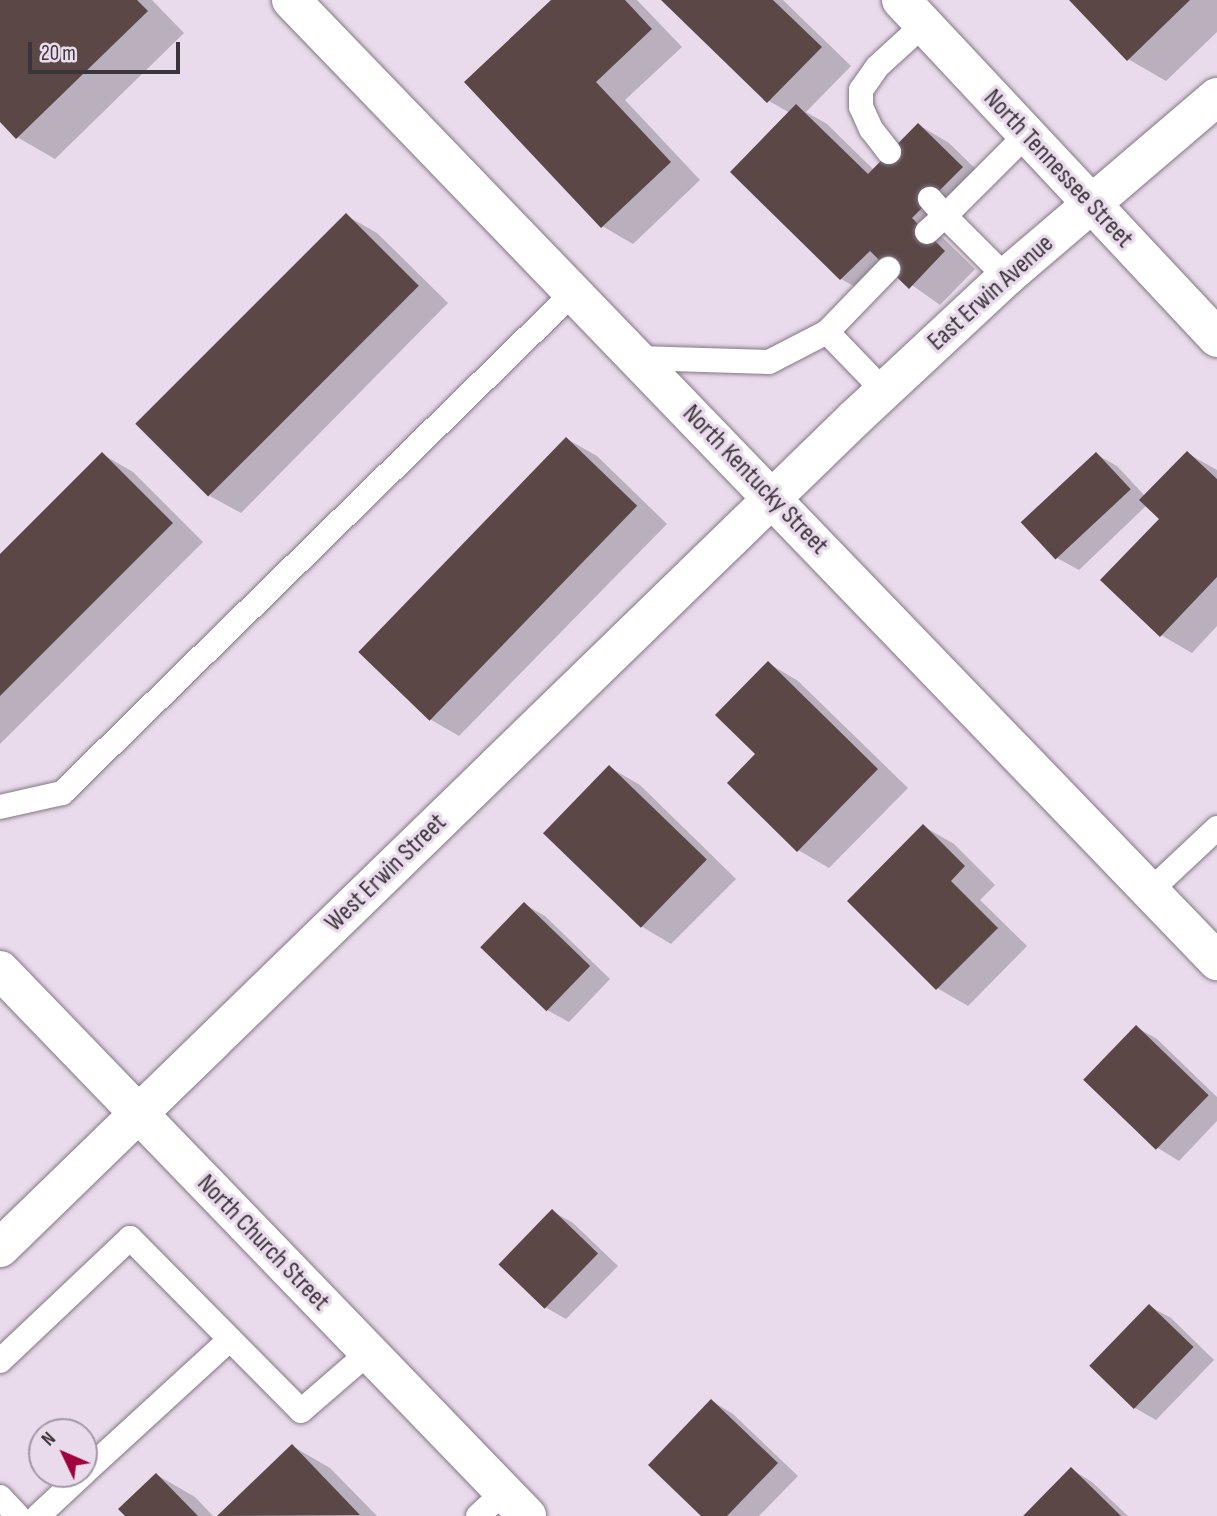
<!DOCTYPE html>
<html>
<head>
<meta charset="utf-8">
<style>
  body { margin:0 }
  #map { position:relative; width:1217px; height:1516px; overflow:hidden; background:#e9dbeb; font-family:"Sofia Sans Condensed",sans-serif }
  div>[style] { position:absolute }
  .shadow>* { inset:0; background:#0003 }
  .building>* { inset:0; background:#5a4746; transform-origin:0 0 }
  .roads { filter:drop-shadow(0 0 2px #847785) drop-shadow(0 0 2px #847785) }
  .service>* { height:24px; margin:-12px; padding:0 12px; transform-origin:12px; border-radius:12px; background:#fff }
  .minor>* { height:38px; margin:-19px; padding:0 19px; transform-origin:19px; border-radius:19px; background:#fff }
  .tertiary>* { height:38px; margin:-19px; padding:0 19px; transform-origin:19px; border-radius:19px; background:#fff }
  span { translate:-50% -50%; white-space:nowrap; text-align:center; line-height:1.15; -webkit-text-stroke:7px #e9dbeb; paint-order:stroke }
  .street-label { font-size:26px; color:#3b353b }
  .north { position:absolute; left:28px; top:1418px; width:70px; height:70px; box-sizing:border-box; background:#e9dbeb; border:2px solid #a399a5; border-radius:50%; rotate:314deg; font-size:19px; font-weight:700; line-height:28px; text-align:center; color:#3b353b }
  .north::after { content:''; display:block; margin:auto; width:24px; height:32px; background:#a0003e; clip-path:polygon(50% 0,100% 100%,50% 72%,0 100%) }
  .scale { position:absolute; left:28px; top:42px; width:152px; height:32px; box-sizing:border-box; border:4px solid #3b353b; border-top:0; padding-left:9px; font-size:21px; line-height:24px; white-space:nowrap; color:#3b353b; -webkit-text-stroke:5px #e9dbeb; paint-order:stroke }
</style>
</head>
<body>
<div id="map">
  <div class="shadow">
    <div style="clip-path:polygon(0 0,152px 0,184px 33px,55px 159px,17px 137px,0 120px)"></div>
    <div style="clip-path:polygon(554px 0,637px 0,682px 47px,625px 100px,700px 180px,633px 244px,602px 226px)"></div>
    <div style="clip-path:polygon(664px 0,783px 0,851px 66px,806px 112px,827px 124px,874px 170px,919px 125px,949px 143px,992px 185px,941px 236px,975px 269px,940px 305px,895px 273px,872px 296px,841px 279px,790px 113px,769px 101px)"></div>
    <div style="clip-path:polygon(1071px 0,1217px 0,1217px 32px,1166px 81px,1128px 59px)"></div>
    <div style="clip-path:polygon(347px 216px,377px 233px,448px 303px,241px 513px,210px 496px)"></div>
    <div style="clip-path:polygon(567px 439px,597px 456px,667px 524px,459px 736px,428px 718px)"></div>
    <div style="clip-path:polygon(1187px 453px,1217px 470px,1217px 626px,1192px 653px,1161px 635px,1162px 519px,1147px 505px,1079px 570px,1057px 558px,1024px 522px,1096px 454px,1117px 466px,1145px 496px)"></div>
    <div style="clip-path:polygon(102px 454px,133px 472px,203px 542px,0 744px,0 557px)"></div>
    <div style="clip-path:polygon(768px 663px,798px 681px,908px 788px,829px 868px,798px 850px,758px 754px)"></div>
    <div style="clip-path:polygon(609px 767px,640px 785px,736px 879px,671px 944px,641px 926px)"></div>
    <div style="clip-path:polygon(923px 826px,954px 844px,995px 885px,980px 900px,1027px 946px,968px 1006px,937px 988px)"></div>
    <div style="clip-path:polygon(524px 904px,545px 916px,610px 979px,569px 1022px,547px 1010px,482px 947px)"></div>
    <div style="clip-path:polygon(1136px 1027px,1157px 1039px,1217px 1097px,1217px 1121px,1179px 1161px,1158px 1148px)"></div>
    <div style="clip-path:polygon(552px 1211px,573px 1223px,618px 1266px,566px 1319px,545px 1307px,501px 1264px)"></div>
    <div style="clip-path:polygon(1149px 1306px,1171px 1318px,1214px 1360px,1156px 1420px,1135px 1408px,1091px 1366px)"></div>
    <div style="clip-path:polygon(712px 1401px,733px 1414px,798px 1476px,759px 1516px,704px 1516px)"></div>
    <div style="clip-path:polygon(292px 1446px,330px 1468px,377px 1516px,220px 1516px)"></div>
    <div style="clip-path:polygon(1071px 1469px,1092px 1482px,1128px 1516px,1026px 1516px)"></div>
    <div style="clip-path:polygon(157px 1475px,195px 1497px,213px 1516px,128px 1516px)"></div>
  </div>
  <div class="building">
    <div style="clip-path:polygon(0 0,137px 0,148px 11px,16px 139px,0 122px)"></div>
    <div style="clip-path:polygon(551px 0,625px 0,652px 29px,596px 82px,671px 162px,601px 228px,464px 82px)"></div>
    <div style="clip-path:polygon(661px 0,773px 0,822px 47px,767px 103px)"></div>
    <div style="clip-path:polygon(1069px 0,1190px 0,1127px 61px)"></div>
    <div style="clip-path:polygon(796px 104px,868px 174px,918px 123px,963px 167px,912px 218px,945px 251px,909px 289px,870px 251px,840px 280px,730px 172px)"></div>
    <div style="left:346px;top:213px;width:103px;height:298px;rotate:45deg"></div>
    <div style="left:566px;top:437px;width:99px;height:299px;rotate:44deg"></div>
    <div style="clip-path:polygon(1187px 451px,1217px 479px,1217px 577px,1160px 637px,1100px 580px,1159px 519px,1139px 500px)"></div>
    <div style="clip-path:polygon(102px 452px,173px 523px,0 696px,0 554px)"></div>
    <div style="left:1096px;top:452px;width:51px;height:103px;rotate:47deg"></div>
    <div style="clip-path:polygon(768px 661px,878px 769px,797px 852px,727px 783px,755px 754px,715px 715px)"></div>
    <div style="left:609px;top:765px;width:136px;height:95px;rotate:44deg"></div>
    <div style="clip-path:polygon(923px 824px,965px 866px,951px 881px,998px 928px,936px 990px,847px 901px)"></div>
    <div style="left:524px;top:902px;width:92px;height:63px;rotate:44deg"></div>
    <div style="left:1136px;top:1025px;width:101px;height:76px;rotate:44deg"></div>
    <div style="left:552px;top:1209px;width:64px;height:77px;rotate:44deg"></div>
    <div style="left:1149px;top:1304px;width:62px;height:86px;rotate:44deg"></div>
    <div style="clip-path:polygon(711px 1399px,778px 1463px,727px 1516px,701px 1516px,648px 1465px)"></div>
    <div style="clip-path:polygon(292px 1444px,360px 1515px,217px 1516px)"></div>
    <div style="clip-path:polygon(1071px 1467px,1121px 1516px,1023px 1516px)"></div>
    <div style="clip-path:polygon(156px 1473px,198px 1516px,125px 1516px,118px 1509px)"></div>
  </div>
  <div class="roads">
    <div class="service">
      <div style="left:889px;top:152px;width:29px;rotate:-128deg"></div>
      <div style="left:871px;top:129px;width:24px;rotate:-114deg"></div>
      <div style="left:861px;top:107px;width:17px;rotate:-90deg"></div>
      <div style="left:861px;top:90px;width:28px;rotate:-55deg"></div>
      <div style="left:877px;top:67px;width:62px;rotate:-42.4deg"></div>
      <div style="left:927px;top:232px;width:24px;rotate:-42deg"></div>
      <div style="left:945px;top:216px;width:23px;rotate:-131deg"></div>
      <div style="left:1006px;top:277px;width:86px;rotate:-135deg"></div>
      <div style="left:945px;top:216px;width:115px;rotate:-45deg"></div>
      <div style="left:827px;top:332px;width:82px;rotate:46deg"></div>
      <div style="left:638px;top:358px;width:131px;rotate:1.7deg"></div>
      <div style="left:769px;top:362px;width:65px;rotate:-27.3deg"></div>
      <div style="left:827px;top:332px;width:88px;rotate:-45.9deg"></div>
      <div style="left:0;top:807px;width:64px;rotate:-12.7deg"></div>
      <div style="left:62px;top:793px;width:716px;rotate:-44.38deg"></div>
      <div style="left:1150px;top:891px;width:92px;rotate:-43.2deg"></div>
      <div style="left:0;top:1361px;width:179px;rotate:-43.4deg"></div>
      <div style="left:130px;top:1238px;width:243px;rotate:45.3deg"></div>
      <div style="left:301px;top:1411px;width:90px;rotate:-40.9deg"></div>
      <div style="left:84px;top:1473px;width:198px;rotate:-42.5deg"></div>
      <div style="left:0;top:1497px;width:26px;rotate:47deg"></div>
      <div style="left:38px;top:1516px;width:62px;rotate:-43deg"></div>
      <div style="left:478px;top:1516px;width:35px;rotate:-43deg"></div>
    </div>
    <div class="minor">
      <div style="left:291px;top:0;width:1335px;rotate:46.06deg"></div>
      <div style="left:0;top:970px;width:759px;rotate:46.01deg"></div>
      <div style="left:0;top:1248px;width:1192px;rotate:-44.15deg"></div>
      <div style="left:855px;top:418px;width:207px;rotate:-43deg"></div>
      <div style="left:1006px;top:277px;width:277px;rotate:-40.5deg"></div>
    </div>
    <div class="tertiary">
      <div style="left:901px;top:0;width:463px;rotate:46.9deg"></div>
    </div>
  </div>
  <div class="street-label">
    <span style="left:1058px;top:169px;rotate:47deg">North Tennessee Street</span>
    <span style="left:991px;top:293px;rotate:-42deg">East Erwin Avenue</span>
    <span style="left:755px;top:480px;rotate:46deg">North Kentucky Street</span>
    <span style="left:386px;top:873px;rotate:-44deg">West Erwin Street</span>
    <span style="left:263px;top:1243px;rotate:46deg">North Church Street</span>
  </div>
  <div class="north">N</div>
  <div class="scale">20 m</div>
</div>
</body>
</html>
